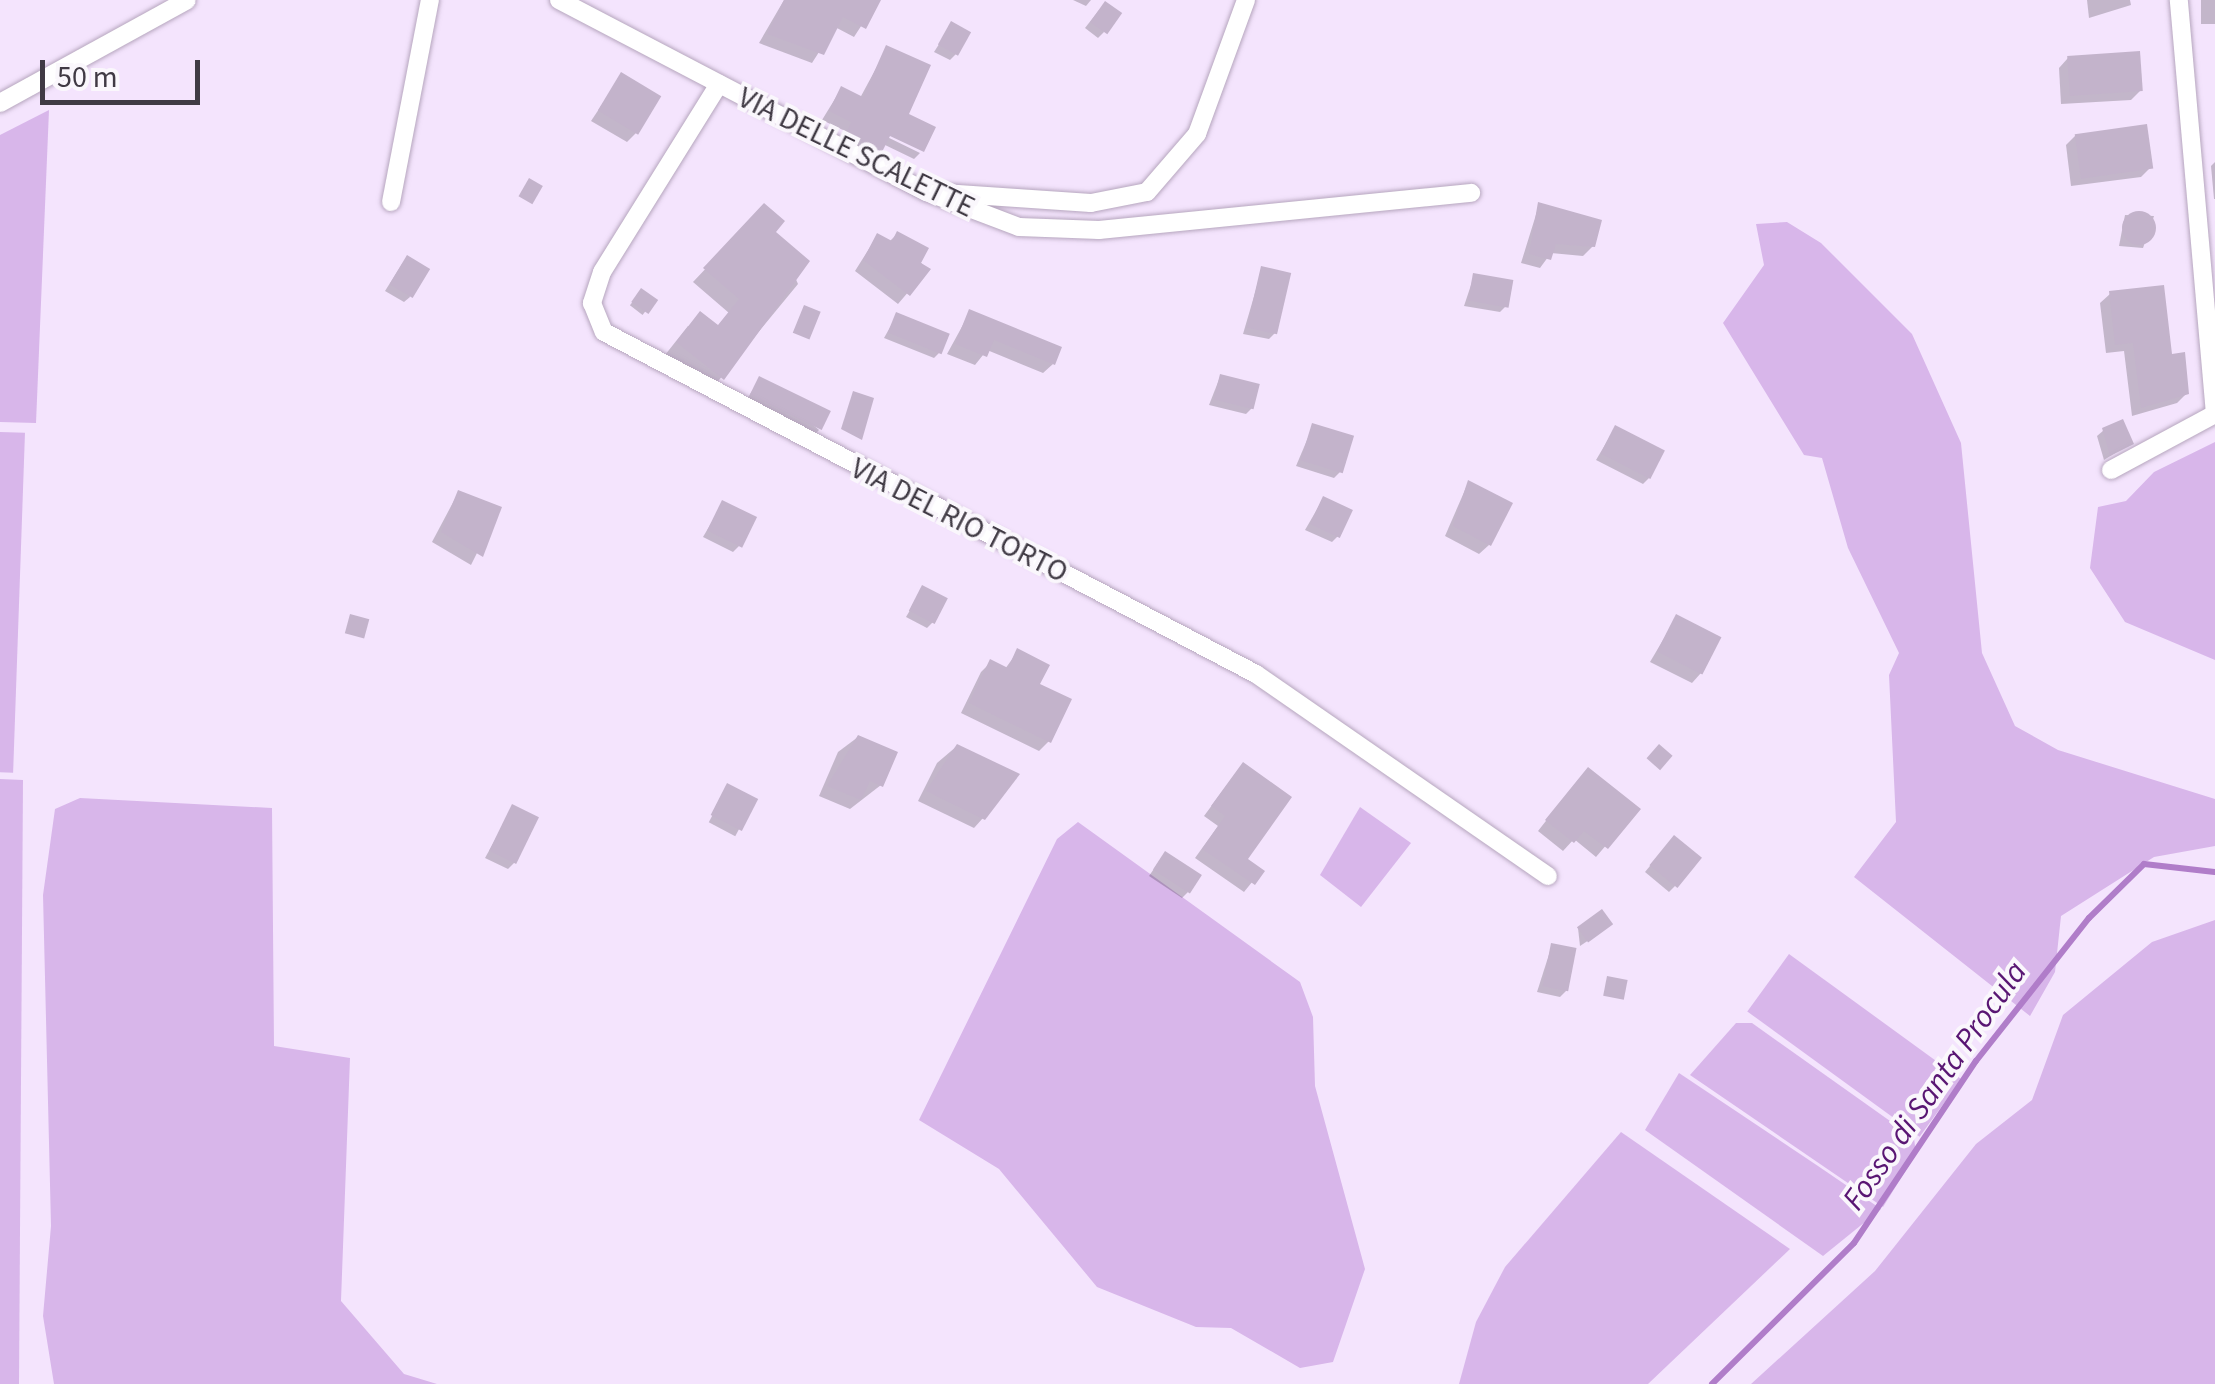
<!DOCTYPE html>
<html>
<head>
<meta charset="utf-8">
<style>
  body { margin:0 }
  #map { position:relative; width:2215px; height:1384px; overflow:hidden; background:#f4e4fd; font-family:"Source Sans 3",sans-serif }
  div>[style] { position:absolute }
  .green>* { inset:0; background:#d8b6ea; transform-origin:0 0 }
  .shadow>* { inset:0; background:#0003; transform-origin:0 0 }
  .stream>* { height:6px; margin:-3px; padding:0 3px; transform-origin:3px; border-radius:3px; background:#b07dc9 }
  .building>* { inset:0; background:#c3b3cb; transform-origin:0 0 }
  .round { border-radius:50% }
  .roads { filter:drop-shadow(0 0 2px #b6a6be) drop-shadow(0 0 2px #b6a6be) }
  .street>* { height:18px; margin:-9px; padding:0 9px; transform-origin:9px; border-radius:9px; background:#fff }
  span { translate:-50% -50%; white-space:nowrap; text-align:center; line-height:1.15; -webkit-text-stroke:8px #faf7fc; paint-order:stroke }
  .street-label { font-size:30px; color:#403a44 }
  .water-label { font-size:32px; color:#591673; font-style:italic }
  .scale { position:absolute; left:40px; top:60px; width:160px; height:45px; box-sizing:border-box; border:5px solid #403a44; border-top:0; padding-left:12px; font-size:30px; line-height:35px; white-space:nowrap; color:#403a44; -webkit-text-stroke:8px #faf7fc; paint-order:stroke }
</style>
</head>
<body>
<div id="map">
  <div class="green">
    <div style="clip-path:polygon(49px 110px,36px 423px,0 422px,0 135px)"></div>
    <div style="clip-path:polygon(1787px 222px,1821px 243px,1912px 334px,1961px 443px,1982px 653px,2015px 726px,2058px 750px,2215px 799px,2215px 846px,2154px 857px,2061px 916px,2055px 972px,2030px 1016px,1854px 877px,1896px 822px,1889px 675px,1899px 653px,1848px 548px,1822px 458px,1804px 455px,1723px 323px,1764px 265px,1756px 224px)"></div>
    <div style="left:0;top:432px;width:25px;height:340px;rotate:2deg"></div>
    <div style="clip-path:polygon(2215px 442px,2215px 660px,2125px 622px,2090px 568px,2098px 507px,2126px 501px,2154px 472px)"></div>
    <div style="clip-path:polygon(0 779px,23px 780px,19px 1384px,0 1384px)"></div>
    <div style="clip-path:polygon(80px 798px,272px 808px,274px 1046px,350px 1058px,341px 1301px,404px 1374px,437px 1384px,54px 1384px,43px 1316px,51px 1226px,43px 895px,55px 809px)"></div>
    <div style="clip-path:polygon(1360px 807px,1411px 843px,1361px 907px,1320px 875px)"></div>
    <div style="clip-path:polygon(1078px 822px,1300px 982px,1313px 1017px,1315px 1086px,1365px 1269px,1333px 1362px,1300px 1368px,1231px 1328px,1196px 1327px,1097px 1287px,999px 1169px,919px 1120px,1057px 839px)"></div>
    <div style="clip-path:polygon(2215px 920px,2215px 1384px,1751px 1384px,1875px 1271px,1976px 1144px,2032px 1100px,2063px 1015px,2152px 942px)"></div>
    <div style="left:1789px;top:954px;width:213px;height:71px;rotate:36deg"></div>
    <div style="clip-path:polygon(1736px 1023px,1752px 1023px,1914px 1138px,1916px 1154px,1883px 1207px,1690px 1075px)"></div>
    <div style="clip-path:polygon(1679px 1073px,1818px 1166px,1881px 1209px,1823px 1256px,1645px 1130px)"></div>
    <div style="clip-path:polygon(1621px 1132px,1790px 1249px,1648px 1384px,1459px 1384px,1476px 1322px,1505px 1267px)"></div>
  </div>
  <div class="shadow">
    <div style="clip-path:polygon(784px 0,878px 0,854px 37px,835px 27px,812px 63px,759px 43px)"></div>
    <div style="clip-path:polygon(1073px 0,1091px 0,1086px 6px)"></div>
    <div style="clip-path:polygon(2087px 0,2130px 0,2131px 5px,2089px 18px)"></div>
    <div style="left:2201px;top:0;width:14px;height:24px"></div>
    <div style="clip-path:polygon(1099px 10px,1104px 32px,1098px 38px,1085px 28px)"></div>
    <div style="clip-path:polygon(952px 24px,956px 54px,950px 60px,934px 52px)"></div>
    <div style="clip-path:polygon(887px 48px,877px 132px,920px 153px,914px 159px,883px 144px,872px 158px,839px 143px,845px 131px,822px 120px,841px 89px,860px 98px)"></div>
    <div style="clip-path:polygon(2068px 58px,2141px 90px,2131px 100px,2061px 104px,2059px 68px)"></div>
    <div style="clip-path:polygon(621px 76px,636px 133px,627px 142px,591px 121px)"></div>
    <div style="clip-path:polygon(2076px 135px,2150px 168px,2141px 177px,2071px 186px,2066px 145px)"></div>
    <div style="clip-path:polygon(2215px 162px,2215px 199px,2214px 199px,2211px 166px)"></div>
    <div style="clip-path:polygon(1539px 205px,1593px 246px,1583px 256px,1551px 253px,1540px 268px,1521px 263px)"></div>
    <div style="clip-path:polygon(764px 207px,798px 284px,710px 391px,665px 355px,688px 326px,717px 328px,729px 313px,693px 282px)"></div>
    <div style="clip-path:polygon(2125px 215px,2154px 216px,2143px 248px,2119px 246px)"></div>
    <div style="clip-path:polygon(897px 234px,927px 270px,898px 304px,855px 271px,877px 236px,889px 242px)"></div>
    <div style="clip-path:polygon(402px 264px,410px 297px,404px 302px,385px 291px)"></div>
    <div style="clip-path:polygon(1262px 269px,1275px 333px,1269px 339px,1243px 334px)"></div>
    <div style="clip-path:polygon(1474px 276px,1506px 306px,1500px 312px,1464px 306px)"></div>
    <div style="left:641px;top:291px;width:16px;height:18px;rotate:38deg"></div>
    <div style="clip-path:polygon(2110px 294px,2187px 393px,2177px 403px,2132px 416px,2124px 351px,2106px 353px,2100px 303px)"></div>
    <div style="clip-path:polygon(970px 312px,1053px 364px,1043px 373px,987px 350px,975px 365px,947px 354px)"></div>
    <div style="clip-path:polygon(897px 315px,940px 352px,934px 358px,884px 338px)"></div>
    <div style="clip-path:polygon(1220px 377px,1252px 408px,1246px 414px,1209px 405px)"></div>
    <div style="clip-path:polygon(760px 379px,819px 430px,810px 440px,743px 405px)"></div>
    <div style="clip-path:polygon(1313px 426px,1340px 472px,1334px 478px,1296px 466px)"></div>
    <div style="clip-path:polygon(1615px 428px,1649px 478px,1643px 484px,1596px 460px)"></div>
    <div style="clip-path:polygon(2104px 430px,2131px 443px,2104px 460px,2097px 436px)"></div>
    <div style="clip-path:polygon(1468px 483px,1489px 545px,1479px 554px,1445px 536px)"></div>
    <div style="clip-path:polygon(458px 493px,499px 509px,471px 565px,432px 542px)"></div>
    <div style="clip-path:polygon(1323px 499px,1338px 536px,1332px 542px,1305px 530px)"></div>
    <div style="clip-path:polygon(723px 503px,739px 546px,733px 552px,703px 537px)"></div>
    <div style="clip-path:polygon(923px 588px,933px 622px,927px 628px,906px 617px)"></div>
    <div style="clip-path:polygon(1676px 618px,1701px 673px,1692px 683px,1650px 662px)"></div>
    <div style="clip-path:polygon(1018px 651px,1037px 685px,1049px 741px,1039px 751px,961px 713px,981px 672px,991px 662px,1005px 669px)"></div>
    <div style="clip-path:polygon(858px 737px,881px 785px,850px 809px,819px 796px,838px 752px)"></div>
    <div style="clip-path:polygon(957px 746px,983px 818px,974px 828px,918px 801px,937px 763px)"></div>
    <div style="clip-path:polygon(1235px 774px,1245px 860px,1261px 871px,1244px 892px,1195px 858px,1218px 826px,1204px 816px)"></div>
    <div style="clip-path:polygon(1579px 779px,1637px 809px,1596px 857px,1574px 839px,1563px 851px,1538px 831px)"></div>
    <div style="left:728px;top:786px;width:30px;height:41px;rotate:28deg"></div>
    <div style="clip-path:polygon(513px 807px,514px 863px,508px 869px,485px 858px)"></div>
    <div style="clip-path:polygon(1668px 844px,1675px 886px,1669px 892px,1645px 872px)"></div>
    <div style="clip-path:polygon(1160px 860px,1188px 892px,1182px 898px,1149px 876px)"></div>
    <div style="clip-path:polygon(1578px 928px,1604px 930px,1580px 946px)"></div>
    <div style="clip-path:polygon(1552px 945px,1566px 991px,1560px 997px,1537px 992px)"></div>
  </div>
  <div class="stream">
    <div style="left:1712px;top:1384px;width:200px;rotate:-44.8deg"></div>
    <div style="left:1854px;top:1243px;width:219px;rotate:-56.2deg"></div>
    <div style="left:1976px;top:1061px;width:182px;rotate:-51.7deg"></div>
    <div style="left:2089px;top:918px;width:77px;rotate:-44.5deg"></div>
    <div style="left:2144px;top:864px;width:71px;rotate:6.4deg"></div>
  </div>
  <div class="building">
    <div style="clip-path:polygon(784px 0,881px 0,866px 29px,843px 17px,824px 55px,767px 34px)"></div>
    <div style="left:1105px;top:1px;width:21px;height:26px;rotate:35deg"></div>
    <div style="left:951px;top:21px;width:23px;height:27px;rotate:29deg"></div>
    <div style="clip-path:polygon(886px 45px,931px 65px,909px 114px,936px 127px,924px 152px,890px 136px,882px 152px,846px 134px,851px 122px,829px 111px,841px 86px,863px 97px)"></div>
    <div style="left:2140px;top:51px;width:40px;height:73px;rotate:86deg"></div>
    <div style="left:621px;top:72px;width:47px;height:45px;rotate:31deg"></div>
    <div style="left:2147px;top:124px;width:45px;height:73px;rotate:82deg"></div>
    <div style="left:529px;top:178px;width:16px;height:21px;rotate:30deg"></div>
    <div style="clip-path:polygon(1538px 202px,1602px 220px,1595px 247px,1556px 244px,1551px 260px,1529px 254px)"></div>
    <div style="clip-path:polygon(764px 203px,785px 221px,776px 232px,810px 261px,724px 380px,676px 342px,700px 311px,718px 325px,739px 299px,703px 268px)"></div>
    <div class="round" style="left:2122px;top:211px;width:34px;height:34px"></div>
    <div style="clip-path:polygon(897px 231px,929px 248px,921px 263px,931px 269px,910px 296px,863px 260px,877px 233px,892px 241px)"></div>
    <div style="left:407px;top:255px;width:27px;height:34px;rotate:31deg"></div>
    <div style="left:1261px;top:266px;width:31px;height:63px;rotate:13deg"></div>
    <div style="left:1473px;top:273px;width:41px;height:28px;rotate:10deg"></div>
    <div style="clip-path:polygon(2164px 285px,2172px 354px,2185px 352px,2189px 394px,2141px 408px,2133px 343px,2115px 345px,2109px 291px)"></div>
    <div style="left:641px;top:288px;width:21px;height:17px;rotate:35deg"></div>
    <div style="left:804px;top:305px;width:18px;height:30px;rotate:22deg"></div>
    <div style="clip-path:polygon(969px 309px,1062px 347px,1055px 365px,994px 340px,987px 357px,955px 344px)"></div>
    <div style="left:896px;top:312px;width:58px;height:22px;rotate:22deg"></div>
    <div style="left:1220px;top:374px;width:41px;height:26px;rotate:14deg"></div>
    <div style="left:759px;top:376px;width:80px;height:21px;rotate:26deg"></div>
    <div style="clip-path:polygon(853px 391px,874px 398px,862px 440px,841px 429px)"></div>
    <div style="clip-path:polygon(2123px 419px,2134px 444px,2110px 456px,2102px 428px)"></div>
    <div style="left:1312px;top:423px;width:44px;height:39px;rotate:17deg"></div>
    <div style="left:1615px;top:425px;width:56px;height:32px;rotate:27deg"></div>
    <div style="clip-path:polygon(1468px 480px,1513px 503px,1491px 546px,1453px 526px)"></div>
    <div style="clip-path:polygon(458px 490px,502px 507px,483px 557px,441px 532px)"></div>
    <div style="left:1323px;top:496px;width:33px;height:31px;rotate:25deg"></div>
    <div style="left:722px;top:500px;width:39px;height:34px;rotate:26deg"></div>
    <div style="left:922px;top:585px;width:29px;height:29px;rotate:27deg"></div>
    <div style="left:350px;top:614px;width:20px;height:20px;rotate:15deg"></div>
    <div style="left:1676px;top:614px;width:51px;height:42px;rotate:27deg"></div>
    <div style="clip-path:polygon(1017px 648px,1050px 665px,1040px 684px,1072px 699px,1051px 743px,969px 703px,990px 659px,1008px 668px)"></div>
    <div style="clip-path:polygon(858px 735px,898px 752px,883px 787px,870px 781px,861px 800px,827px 786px)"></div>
    <div style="clip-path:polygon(957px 744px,1020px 774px,985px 820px,926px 791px)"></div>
    <div style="left:1659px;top:744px;width:18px;height:19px;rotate:41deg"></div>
    <div style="clip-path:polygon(1243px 762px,1292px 797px,1248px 859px,1265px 871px,1255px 885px,1202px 849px,1225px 816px,1211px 806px)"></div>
    <div style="clip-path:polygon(1588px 767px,1641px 809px,1608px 849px,1584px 831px,1574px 843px,1545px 820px)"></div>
    <div style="left:727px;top:783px;width:35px;height:36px;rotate:27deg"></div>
    <div style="left:512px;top:804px;width:30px;height:52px;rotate:26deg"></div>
    <div style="left:1674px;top:835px;width:36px;height:39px;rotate:39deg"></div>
    <div style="left:1165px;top:851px;width:44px;height:22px;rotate:33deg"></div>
    <div style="left:1602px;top:909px;width:19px;height:31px;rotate:54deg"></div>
    <div style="left:1551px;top:943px;width:26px;height:44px;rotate:11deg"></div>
    <div style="left:1607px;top:976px;width:21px;height:20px;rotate:11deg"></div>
  </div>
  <div class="roads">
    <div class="street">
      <div style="left:559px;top:0;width:415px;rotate:27.6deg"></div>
      <div style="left:927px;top:192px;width:98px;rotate:20.8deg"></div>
      <div style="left:1019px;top:227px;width:80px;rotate:2.1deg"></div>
      <div style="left:1099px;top:230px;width:374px;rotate:-5.7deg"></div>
      <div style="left:719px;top:84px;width:221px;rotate:121.9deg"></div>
      <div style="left:602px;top:272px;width:33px;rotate:108deg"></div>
      <div style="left:592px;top:303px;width:31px;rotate:68deg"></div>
      <div style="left:604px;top:332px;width:736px;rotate:27.68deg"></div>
      <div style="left:1256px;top:674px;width:355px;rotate:34.7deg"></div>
      <div style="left:0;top:103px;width:213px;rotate:-28.8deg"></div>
      <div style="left:943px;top:193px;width:148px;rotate:3.9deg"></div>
      <div style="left:1091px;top:203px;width:57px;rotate:-11.1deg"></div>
      <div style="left:1147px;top:192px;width:77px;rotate:-49.2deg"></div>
      <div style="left:1197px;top:134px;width:143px;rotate:-69.9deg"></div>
      <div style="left:391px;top:202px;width:206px;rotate:-79.1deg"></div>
      <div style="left:2111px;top:470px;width:118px;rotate:-28.3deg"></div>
      <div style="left:2215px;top:414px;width:416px;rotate:-95deg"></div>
    </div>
  </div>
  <div class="street-label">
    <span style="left:856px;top:153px;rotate:26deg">VIA DELLE SCALETTE</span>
    <span style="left:959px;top:521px;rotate:27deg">VIA DEL RIO TORTO</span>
  </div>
  <div class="water-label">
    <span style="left:1935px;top:1086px;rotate:-55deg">Fosso di Santa Procula</span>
  </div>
  <div class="scale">50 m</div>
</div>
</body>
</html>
